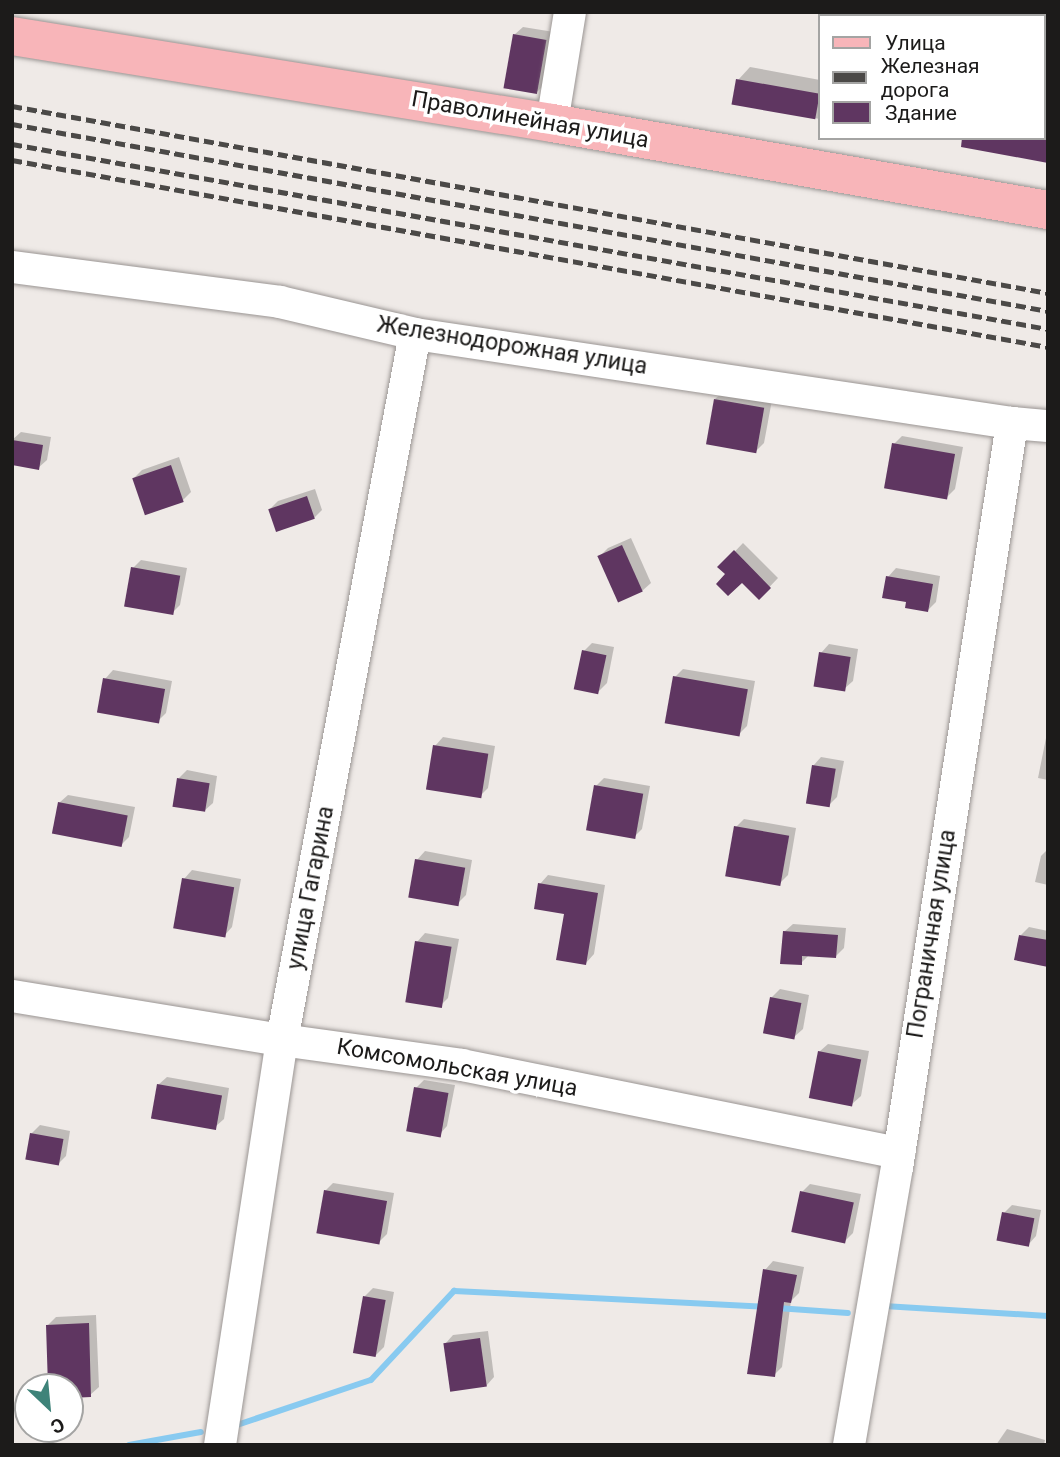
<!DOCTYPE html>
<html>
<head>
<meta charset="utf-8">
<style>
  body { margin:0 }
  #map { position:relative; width:1060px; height:1457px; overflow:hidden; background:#efeae7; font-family:Roboto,sans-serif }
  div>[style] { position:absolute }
  .shadow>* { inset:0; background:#0003 }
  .stream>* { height:6px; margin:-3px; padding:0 3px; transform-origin:3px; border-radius:3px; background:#88caf0 }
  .building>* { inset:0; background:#5f3661; transform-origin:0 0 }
  .roads { filter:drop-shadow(0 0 2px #9a9593) drop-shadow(0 0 2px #9a9593) }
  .minor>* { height:32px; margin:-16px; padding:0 16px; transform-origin:16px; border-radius:16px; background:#fff }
  .major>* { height:38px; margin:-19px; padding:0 19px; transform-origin:19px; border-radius:19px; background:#f8b5b9 }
  .rail>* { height:5px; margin-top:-2.5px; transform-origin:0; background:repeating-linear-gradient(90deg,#4b4947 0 10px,transparent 0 15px) }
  span { translate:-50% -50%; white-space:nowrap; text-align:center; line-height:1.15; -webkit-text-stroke:7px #fff; paint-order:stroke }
  .street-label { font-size:23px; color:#1c1b1a }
  .frame { position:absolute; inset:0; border:14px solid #1c1b1a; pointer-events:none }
  .legend { position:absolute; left:818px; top:14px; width:228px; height:126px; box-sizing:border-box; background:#fff; border:2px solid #a4a4a3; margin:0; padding:9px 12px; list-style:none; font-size:21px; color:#1c1b1a }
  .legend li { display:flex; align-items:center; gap:14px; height:35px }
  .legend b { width:35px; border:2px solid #a4a4a3 }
  .north { position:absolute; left:14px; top:1373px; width:70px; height:70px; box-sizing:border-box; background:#fff; border:2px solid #a4a4a3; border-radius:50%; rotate:154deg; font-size:19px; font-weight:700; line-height:28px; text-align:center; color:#1c1b1a }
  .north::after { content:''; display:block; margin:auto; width:24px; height:32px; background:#3e8379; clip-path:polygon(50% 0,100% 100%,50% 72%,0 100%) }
</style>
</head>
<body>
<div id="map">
  <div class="shadow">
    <div style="clip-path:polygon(964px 12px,1048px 12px,1048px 93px,1044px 92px,1044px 16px,964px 16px)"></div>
    <div style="clip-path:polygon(523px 27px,554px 32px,545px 84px,537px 92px,514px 35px)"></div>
    <div style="clip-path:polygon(750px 67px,820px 80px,820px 119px,733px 104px,738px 80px)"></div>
    <div style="clip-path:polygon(1044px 110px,1048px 110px,1048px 161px,1044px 138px)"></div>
    <div style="clip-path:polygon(724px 391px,772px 400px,764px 443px,755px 452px,715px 399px)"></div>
    <div style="clip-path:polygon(21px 432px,51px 437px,47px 460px,38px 468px,12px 440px)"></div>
    <div style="clip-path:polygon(902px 436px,963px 447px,955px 489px,947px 497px,894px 444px)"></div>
    <div style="clip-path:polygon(179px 457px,191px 492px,183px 500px,134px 478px,142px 470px)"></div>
    <div style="clip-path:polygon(315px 489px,322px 510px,314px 518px,270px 509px,278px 501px)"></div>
    <div style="clip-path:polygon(631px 538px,651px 583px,642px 591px,599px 557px,608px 548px)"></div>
    <div style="clip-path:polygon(743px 543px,778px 578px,759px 598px,742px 581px,720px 567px)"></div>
    <div style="clip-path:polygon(141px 560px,187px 568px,180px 605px,172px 613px,133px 568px)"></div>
    <div style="clip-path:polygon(896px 568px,940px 576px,936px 602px,928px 610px,908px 601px,888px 577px)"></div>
    <div style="clip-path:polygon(592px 643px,614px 647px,607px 683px,599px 691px,584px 651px)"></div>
    <div style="clip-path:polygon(829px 644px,858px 649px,853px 681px,844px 689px,821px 653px)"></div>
    <div style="clip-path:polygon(683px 669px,755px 681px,747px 726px,739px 734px,675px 677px)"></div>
    <div style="clip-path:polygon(113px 670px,172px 681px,166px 713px,158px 721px,105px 679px)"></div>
    <div style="clip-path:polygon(1048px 728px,1048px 780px,1038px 778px)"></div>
    <div style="clip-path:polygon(443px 737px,495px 746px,488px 788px,479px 797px,435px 746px)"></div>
    <div style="clip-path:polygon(821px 757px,844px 761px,837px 797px,829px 805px,813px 766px)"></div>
    <div style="clip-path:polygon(187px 770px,217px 776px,213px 803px,204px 811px,179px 778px)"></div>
    <div style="clip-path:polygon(604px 778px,650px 786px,642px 829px,634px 837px,596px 786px)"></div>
    <div style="clip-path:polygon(68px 795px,135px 807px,129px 837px,121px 845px,59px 803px)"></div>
    <div style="clip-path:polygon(744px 819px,796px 828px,788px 875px,779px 884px,736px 827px)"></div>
    <div style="clip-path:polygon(1048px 849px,1048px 885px,1035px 882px,1041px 856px)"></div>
    <div style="clip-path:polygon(425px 851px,472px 860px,466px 895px,457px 904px,417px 860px)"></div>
    <div style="clip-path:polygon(192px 870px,241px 879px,232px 927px,224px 936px,184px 879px)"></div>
    <div style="clip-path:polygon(548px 875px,605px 885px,594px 954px,586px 963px,566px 913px,540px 884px)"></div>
    <div style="clip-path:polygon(793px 924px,846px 928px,844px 948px,836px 956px,810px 954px,801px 963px,784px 932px)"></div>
    <div style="clip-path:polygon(1029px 927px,1048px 931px,1048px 965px,1021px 935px)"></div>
    <div style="clip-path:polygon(425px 933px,459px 939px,448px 998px,440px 1006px,417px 942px)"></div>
    <div style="clip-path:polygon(780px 989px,809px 995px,803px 1029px,794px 1037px,771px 998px)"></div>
    <div style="clip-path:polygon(828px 1044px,869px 1051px,861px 1096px,852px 1104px,819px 1052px)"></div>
    <div style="clip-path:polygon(167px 1077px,229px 1088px,224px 1119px,215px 1127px,158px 1085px)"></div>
    <div style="clip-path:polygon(424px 1080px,455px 1085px,447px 1126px,439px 1135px,416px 1088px)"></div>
    <div style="clip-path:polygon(40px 1125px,70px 1131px,66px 1156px,57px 1165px,31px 1134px)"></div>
    <div style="clip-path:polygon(333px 1183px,394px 1193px,387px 1234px,379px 1242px,325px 1191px)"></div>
    <div style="clip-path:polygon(810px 1184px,861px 1194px,853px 1233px,845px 1241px,802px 1192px)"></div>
    <div style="clip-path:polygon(1012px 1205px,1041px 1210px,1036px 1236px,1028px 1245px,1004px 1213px)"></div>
    <div style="clip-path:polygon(773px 1261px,804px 1267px,799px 1293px,791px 1301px,782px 1367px,774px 1375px,765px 1270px)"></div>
    <div style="clip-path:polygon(373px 1288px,394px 1292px,384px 1347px,375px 1356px,365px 1296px)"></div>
    <div style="clip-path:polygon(96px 1315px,99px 1387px,90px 1395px,70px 1396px,70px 1387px,50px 1387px,48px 1325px,56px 1317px)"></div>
    <div style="clip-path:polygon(488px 1331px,494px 1377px,486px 1386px,445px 1344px,453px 1335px)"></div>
    <div style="clip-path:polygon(1007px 1429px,1045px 1440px,1044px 1445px,996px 1445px)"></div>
  </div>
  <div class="stream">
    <div style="left:884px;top:1306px;width:164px;rotate:3.5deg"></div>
    <div style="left:777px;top:1308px;width:71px;rotate:4deg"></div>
    <div style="left:237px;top:1425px;width:141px;rotate:-18.6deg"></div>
    <div style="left:371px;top:1380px;width:122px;rotate:-47deg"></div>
    <div style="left:454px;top:1291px;width:312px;rotate:2.9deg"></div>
    <div style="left:129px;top:1445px;width:73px;rotate:-10.2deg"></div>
  </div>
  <div class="building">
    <div style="left:513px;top:34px;width:34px;height:55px;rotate:10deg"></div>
    <div style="left:736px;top:79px;width:85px;height:26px;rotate:10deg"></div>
    <div style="clip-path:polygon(962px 138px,1048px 138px,1048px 163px,961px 147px)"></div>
    <div style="left:714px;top:399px;width:51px;height:46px;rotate:10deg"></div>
    <div style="clip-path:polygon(12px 440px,43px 445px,39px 470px,12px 465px)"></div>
    <div style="left:892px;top:443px;width:64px;height:46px;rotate:10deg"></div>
    <div style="left:171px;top:465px;width:39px;height:41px;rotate:71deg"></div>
    <div style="left:307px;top:496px;width:24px;height:41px;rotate:71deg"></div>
    <div style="left:622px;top:545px;width:51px;height:27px;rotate:66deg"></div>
    <div style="clip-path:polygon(734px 550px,771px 588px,759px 600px,742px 583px,728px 596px,716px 584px,725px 574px,717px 567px)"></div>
    <div style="left:131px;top:567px;width:50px;height:40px;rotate:10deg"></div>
    <div style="clip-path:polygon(886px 576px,933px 584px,928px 612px,905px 608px,906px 602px,882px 598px)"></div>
    <div style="left:582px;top:650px;width:25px;height:40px;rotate:12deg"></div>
    <div style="left:819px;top:652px;width:32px;height:35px;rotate:9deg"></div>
    <div style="left:673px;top:676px;width:76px;height:48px;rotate:10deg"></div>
    <div style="left:103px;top:678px;width:63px;height:35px;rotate:10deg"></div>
    <div style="left:433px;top:745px;width:56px;height:45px;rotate:9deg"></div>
    <div style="left:812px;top:765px;width:24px;height:39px;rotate:9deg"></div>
    <div style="left:177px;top:778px;width:33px;height:29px;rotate:9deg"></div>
    <div style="left:594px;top:785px;width:50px;height:46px;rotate:10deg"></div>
    <div style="left:58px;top:802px;width:71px;height:32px;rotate:11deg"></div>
    <div style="left:734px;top:826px;width:56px;height:51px;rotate:10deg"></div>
    <div style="left:415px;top:859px;width:51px;height:39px;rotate:10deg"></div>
    <div style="left:182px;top:878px;width:53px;height:51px;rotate:10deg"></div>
    <div style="clip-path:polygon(538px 883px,598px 893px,586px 965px,556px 960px,564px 914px,534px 909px)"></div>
    <div style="clip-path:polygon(783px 931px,838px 935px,836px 958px,802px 956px,802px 965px,780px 964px)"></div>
    <div style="clip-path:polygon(1019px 935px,1048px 940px,1048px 967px,1014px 960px)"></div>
    <div style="left:415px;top:941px;width:37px;height:62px;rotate:9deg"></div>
    <div style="left:770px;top:997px;width:32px;height:37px;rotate:11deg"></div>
    <div style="left:818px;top:1051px;width:44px;height:48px;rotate:11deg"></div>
    <div style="left:157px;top:1084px;width:66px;height:35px;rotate:10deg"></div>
    <div style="left:414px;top:1087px;width:35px;height:45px;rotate:10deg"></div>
    <div style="left:30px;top:1133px;width:34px;height:27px;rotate:10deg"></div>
    <div style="left:324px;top:1190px;width:64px;height:44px;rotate:10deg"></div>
    <div style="left:800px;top:1191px;width:55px;height:42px;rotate:12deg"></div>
    <div style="left:1002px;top:1212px;width:33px;height:29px;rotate:11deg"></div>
    <div style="clip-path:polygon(763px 1269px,797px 1275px,791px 1303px,784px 1302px,775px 1377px,747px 1374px)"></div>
    <div style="left:363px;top:1296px;width:23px;height:58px;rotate:10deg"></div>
    <div style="clip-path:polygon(89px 1323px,91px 1397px,70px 1398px,70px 1387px,48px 1387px,46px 1325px)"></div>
    <div style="left:480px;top:1338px;width:49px;height:37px;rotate:82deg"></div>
  </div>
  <div class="roads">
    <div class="minor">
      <div style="left:552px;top:123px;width:112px;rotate:-80.8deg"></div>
      <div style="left:12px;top:267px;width:270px;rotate:7.4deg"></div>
      <div style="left:280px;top:302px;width:139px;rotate:13.3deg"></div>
      <div style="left:415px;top:334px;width:604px;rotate:8.48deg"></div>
      <div style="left:1012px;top:423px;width:36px;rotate:5deg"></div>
      <div style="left:12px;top:996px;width:274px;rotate:9.3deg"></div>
      <div style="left:282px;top:1040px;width:182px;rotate:7.9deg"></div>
      <div style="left:462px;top:1065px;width:446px;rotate:11.4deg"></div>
      <div style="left:220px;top:1445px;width:410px;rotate:-81.3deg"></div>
      <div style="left:282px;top:1040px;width:718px;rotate:-79.33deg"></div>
      <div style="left:849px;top:1445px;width:281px;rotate:-80.2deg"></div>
      <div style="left:897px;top:1168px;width:754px;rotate:-81.22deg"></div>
    </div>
    <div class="major">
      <div style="left:12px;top:36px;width:547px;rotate:9.15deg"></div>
      <div style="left:552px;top:123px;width:504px;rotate:9.95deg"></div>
    </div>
  </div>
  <div class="rail">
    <div style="left:12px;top:106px;width:1053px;rotate:10.23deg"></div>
    <div style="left:12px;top:124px;width:1053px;rotate:10.23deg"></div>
    <div style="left:12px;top:144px;width:1052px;rotate:10.12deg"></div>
    <div style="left:12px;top:160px;width:1053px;rotate:10.23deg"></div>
  </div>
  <div class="street-label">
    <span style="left:530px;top:120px;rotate:10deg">Праволинейная улица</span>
    <span style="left:512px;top:346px;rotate:9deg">Железнодорожная улица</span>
    <span style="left:311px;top:888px;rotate:-79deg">улица Гагарина</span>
    <span style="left:932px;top:934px;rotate:-81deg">Пограничная улица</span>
    <span style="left:457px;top:1068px;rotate:10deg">Комсомольская улица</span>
  </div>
  <div class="frame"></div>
  <ul class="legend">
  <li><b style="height:9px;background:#f8b5b9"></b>Улица</li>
  <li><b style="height:9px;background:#4b4947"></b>Железная дорога</li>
  <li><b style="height:19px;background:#5f3661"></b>Здание</li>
  </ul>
  <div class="north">С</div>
</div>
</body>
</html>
